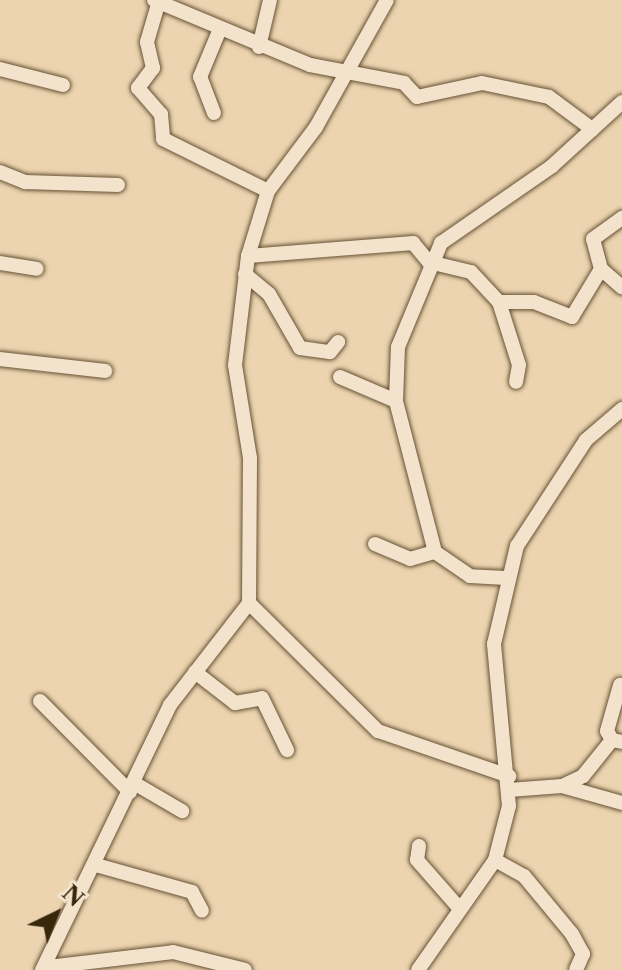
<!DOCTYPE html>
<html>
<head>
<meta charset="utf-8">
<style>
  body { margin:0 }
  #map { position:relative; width:622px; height:970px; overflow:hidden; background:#ecd4b0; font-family:"Libre Caslon Text",serif }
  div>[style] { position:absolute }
  .roads { filter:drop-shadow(0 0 2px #665234) drop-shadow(0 0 2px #665234) }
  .minor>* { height:14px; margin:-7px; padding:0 7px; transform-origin:7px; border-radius:7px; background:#f3e3cc }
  span { translate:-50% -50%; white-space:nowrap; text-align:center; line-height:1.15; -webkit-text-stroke:6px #f3e3cc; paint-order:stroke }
  .north { position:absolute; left:16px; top:874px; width:80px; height:80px; -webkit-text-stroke:6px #f3e3cc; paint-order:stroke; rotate:43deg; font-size:22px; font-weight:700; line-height:32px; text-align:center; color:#39270b }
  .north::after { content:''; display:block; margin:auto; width:28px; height:36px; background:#39270b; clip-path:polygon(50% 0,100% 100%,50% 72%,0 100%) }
</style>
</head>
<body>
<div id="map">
  <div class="roads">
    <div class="minor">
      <div style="left:154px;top:0;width:169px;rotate:22.6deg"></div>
      <div style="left:310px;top:65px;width:96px;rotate:10.8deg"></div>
      <div style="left:404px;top:83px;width:19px;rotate:47deg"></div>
      <div style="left:417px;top:97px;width:66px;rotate:-12.2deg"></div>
      <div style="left:482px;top:83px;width:68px;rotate:11.8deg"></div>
      <div style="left:549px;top:97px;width:54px;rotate:36.7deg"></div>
      <div style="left:159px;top:1px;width:43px;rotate:106.3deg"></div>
      <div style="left:147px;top:42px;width:27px;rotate:77deg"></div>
      <div style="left:153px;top:68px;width:25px;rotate:127deg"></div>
      <div style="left:138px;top:88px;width:35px;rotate:49deg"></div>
      <div style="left:161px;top:114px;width:25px;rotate:85deg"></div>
      <div style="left:163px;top:139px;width:117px;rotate:26.3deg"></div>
      <div style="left:259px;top:47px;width:48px;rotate:-76.8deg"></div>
      <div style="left:0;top:69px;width:65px;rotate:14.3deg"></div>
      <div style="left:214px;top:113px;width:39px;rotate:-111deg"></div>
      <div style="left:200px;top:77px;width:52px;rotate:-67.4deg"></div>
      <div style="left:0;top:172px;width:27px;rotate:22deg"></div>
      <div style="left:25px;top:182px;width:93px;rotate:1.8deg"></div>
      <div style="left:248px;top:256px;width:166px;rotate:-4.5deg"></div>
      <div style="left:413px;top:243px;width:25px;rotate:50deg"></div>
      <div style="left:429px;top:262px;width:43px;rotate:13.4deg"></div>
      <div style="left:471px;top:272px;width:41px;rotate:47deg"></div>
      <div style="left:499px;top:302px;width:35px"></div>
      <div style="left:534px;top:302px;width:41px;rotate:21.5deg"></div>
      <div style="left:572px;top:317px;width:56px;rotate:-58.9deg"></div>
      <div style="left:601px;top:269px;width:31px;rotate:-105deg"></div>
      <div style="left:593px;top:239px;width:36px;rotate:-36deg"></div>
      <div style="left:0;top:263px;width:37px;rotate:9deg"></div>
      <div style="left:601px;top:269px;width:28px;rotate:41deg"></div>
      <div style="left:245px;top:274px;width:31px;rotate:40deg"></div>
      <div style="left:269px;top:294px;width:62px;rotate:60.1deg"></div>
      <div style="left:300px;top:348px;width:30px;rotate:8deg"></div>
      <div style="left:330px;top:352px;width:13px;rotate:-51deg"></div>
      <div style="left:499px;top:302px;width:66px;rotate:72.4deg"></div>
      <div style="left:519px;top:365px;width:17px;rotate:100deg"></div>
      <div style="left:0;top:359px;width:106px;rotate:6.5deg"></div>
      <div style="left:340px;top:377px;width:61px;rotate:23.2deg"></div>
      <div style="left:375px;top:544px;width:38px;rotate:23deg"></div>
      <div style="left:410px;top:559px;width:26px;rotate:-16deg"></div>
      <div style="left:506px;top:578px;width:36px;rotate:-177deg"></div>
      <div style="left:470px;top:576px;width:42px;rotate:-145.6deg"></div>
      <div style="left:435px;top:552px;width:156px;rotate:-104.5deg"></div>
      <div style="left:396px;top:401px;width:54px;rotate:-87.9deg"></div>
      <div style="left:398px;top:347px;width:113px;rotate:-67.5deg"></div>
      <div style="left:441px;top:243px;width:135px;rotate:-34.7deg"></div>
      <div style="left:552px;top:166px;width:95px;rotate:-42.4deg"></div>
      <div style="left:249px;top:603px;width:182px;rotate:44.8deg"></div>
      <div style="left:378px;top:731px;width:139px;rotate:19deg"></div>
      <div style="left:195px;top:672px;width:51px;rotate:37.8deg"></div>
      <div style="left:235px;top:703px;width:27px;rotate:-10deg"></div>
      <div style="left:262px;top:698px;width:58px;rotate:64.3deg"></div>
      <div style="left:40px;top:701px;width:128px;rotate:45.3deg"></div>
      <div style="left:612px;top:740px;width:10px;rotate:-119deg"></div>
      <div style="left:607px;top:731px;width:48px;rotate:-74.2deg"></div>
      <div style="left:134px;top:783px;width:56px;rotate:30.3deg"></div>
      <div style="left:562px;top:786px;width:62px;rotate:15.8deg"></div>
      <div style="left:509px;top:790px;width:53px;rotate:-4.3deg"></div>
      <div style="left:562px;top:786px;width:23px;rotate:-25deg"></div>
      <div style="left:583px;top:776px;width:46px;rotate:-51.1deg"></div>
      <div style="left:612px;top:740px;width:10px;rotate:11deg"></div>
      <div style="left:419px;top:846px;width:14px;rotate:98deg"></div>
      <div style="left:417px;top:860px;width:65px;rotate:48.7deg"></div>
      <div style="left:495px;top:860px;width:33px;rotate:29deg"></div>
      <div style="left:524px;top:876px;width:75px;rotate:50.4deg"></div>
      <div style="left:572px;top:934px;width:23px;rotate:61deg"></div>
      <div style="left:583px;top:954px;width:17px;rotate:114deg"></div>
      <div style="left:96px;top:865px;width:100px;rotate:15.7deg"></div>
      <div style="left:192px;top:892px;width:21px;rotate:62deg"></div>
      <div style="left:48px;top:967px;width:126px;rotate:-6.8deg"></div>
      <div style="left:173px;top:952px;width:74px;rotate:14deg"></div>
      <div style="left:42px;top:970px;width:294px;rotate:-64.2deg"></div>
      <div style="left:170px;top:705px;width:129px;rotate:-52.2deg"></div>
      <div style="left:249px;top:603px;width:145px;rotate:-89.6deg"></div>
      <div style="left:250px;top:458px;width:94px;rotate:-99.2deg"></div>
      <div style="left:235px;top:365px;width:110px;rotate:-83.2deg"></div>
      <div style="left:248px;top:256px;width:68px;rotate:-72.9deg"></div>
      <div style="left:268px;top:191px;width:80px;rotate:-53.1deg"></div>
      <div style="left:316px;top:127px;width:145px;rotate:-60.8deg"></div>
      <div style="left:418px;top:970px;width:134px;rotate:-55deg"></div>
      <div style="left:495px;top:860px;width:56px;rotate:-75.5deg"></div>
      <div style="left:509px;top:806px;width:163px;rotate:-95.3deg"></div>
      <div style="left:494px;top:644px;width:101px;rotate:-76.8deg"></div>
      <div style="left:517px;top:546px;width:126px;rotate:-56.9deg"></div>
      <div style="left:586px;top:440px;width:48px;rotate:-40.7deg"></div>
    </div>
  </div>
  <div class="north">N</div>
</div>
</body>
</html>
